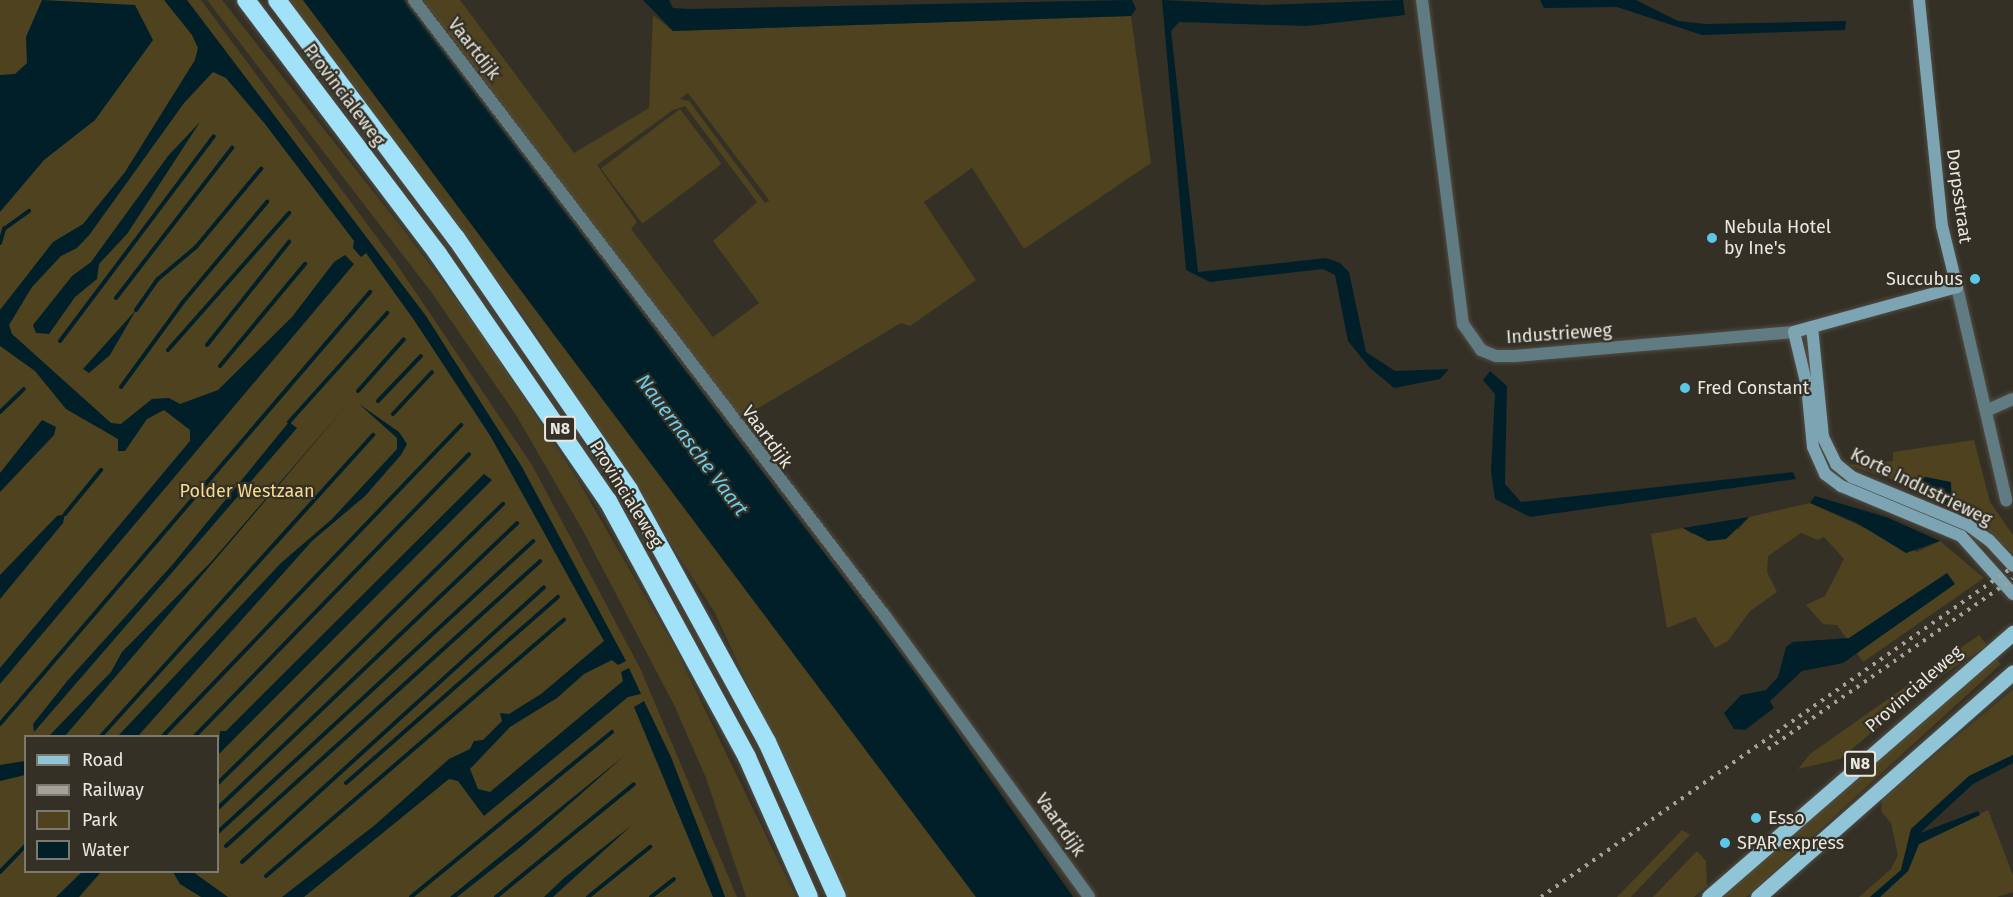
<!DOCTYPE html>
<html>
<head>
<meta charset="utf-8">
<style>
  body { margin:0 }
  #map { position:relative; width:2013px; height:897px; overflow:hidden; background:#343026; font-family:"Fira Sans",sans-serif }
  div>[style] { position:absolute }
  .green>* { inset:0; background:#4e421f; transform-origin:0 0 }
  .water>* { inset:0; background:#001f28 }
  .stream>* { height:4px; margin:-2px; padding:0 2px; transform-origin:2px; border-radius:2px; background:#001f28 }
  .roads { filter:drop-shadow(0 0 2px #514d44) drop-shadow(0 0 2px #514d44) }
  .street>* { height:12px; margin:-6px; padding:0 6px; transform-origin:6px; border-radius:6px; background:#617b83 }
  .secondary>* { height:12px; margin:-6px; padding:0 6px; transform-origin:6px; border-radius:6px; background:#7ca4b3 }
  .primary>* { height:15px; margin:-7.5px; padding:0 7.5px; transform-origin:7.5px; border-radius:7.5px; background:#90c5d7 }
  .highway>* { height:18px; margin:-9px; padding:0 9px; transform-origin:9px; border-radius:9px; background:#a1e2f8 }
  .rail>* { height:4px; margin-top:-2px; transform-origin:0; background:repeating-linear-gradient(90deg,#a3a199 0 3px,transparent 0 9px) }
  .dots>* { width:16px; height:16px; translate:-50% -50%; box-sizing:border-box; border:3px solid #343026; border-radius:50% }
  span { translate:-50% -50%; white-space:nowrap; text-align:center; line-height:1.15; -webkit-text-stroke:4.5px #343026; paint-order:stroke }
  .shield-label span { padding:2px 4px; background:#343026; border:2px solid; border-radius:4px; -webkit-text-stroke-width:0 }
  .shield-label { font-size:16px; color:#e9e7e0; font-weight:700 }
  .street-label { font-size:18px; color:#e9e7e0 }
  .poi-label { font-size:18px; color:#e9e7e0 }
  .left { translate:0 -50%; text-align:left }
  .right { translate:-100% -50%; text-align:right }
  .park-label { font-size:18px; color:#f6da8d }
  .water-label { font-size:20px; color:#6ccdec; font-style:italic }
  .legend { position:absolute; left:24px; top:735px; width:195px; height:138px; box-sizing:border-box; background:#343026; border:2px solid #7c7970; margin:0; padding:8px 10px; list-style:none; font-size:18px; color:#e9e7e0 }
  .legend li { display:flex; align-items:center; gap:12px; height:30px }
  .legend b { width:30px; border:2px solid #7c7970 }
</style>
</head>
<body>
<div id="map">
  <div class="green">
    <div style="clip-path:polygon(evenodd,0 0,201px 0,396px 263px,532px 465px,640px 668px,737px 897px,725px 897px,708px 848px,720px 897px,0 897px,0 0,26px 736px,218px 736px,218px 872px,26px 872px,26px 736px)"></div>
    <div style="clip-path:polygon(207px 0,222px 0,406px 233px,481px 333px,576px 477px,675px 648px,796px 897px,746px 897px,706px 778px,675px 707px,582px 529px,516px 415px,432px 293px)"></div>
    <div style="clip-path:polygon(287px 0,303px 0,976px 897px,846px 897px,715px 613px,533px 329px)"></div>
    <div style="clip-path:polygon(evenodd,423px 0,460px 0,574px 153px,649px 108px,653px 15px,673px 31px,1131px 16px,1151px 163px,1024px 249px,972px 168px,924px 202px,976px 280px,910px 326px,901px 323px,740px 419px,423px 0,688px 93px,769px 200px,769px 201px,765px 203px,689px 101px,680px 99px,688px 93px,423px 0,685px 106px,757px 202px,713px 241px,759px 303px,713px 337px,631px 229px,637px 222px,597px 165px,673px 110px,685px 106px)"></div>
    <div style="left:680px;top:109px;width:69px;height:99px;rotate:53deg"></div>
    <div style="clip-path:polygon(1974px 440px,1990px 502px,2013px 535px,2013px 554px,1985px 527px,1952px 508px,1953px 493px,1926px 477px,1909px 485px,1847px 465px,1893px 461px,1893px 452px)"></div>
    <div style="clip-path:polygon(1810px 503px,1917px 552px,1940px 541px,1984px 578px,1863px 662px,1837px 625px,1823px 624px,1806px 605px,1825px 596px,1844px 559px,1824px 537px,1818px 540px,1801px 533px,1768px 556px,1767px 572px,1777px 592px,1750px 611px,1728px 641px,1715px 648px,1695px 617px,1667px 628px,1651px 534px,1683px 528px,1692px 534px,1739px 529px,1749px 517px)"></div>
    <div style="clip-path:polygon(1979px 635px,1987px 645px,1927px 686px,1840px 759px,1798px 769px,1810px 754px)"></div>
    <div style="clip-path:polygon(1995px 658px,2001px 664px,1746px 897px,1718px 897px)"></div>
    <div style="clip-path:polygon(2013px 689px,2013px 755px,1969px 776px,1911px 829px,1901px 870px,1870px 897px,1859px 897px,1891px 869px,1898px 855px,1891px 823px,1881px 811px,1882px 800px)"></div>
    <div style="clip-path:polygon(1988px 810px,2013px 875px,2013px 892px,1997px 897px,1880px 897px,1908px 871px,1919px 844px)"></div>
    <div style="clip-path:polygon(1682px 830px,1690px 835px,1631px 897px,1617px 897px)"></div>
    <div style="clip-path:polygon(1697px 851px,1706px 861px,1707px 886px,1694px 897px,1653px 897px)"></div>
  </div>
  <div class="water">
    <div style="clip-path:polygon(42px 0,135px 5px,153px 40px,95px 120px,44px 160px,0 212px,0 75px,15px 74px,27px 63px,26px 37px)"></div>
    <div style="clip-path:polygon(164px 0,187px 0,426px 316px,522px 467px,626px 661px,618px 665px,612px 660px,584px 674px,557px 698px,510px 727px,470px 769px,478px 789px,490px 792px,623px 681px,621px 672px,629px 668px,641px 694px,628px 697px,484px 816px,458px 781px,449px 779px,304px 897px,282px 897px,375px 825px,449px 759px,470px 749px,474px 741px,483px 740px,502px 721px,500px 713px,509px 714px,541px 694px,604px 641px,491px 437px,414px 320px,366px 253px,361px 257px,353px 248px,354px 241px,265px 124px,226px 78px,213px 72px,184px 103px,90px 234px,77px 248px,61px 256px,32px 287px,9px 325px,12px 334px,111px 423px,121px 424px,152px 399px,169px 398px,180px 404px,218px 390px,292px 317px,334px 262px,345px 255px,354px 264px,0 684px,0 668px,190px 441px,190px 430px,164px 410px,147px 419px,125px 451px,118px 451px,118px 439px,66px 409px,35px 371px,0 346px,0 310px,53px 242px,83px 224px,125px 172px,195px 60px,198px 48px,192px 35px)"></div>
    <div style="clip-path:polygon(303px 0,404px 0,914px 671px,1073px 897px,976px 897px)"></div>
    <div style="clip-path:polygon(643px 0,669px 0,673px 8px,689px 9px,1132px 0,1136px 9px,1131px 16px,673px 31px)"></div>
    <div style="clip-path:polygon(1162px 0,1264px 5px,1403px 0,1405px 15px,1306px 26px,1179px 22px,1171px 31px,1198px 272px,1326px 258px,1340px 263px,1349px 272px,1366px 352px,1395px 371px,1449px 369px,1440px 379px,1394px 388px,1369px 367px,1348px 341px,1335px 275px,1323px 269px,1210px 282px,1186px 270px)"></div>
    <div style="clip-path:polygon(1540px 0,1636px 0,1678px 21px,1706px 24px,1846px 21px,1845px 30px,1702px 35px,1617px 7px,1544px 8px)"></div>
    <div style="clip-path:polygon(200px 122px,127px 234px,99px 264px,97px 279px,75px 297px,49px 334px,36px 333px,33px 325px,72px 276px,91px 262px,168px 156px)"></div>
    <div style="clip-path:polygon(136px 310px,110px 355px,89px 373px,83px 369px)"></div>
    <div style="clip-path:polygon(1490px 371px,1507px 386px,1505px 484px,1521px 502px,1793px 472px,1796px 479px,1530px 517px,1495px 499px,1491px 471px,1495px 394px,1483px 380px)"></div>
    <div style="clip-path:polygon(359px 404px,399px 432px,407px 444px,401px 455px,365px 496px,312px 541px,138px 736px,118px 736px,281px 563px,332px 519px,397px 449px,397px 438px)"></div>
    <div style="clip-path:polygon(346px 406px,65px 736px,49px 736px,111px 672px,122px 652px,211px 562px)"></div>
    <div style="clip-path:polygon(42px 420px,56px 427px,54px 435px,0 492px,0 473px)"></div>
    <div style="clip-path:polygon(289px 422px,297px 428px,34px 732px,33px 724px,68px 680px,173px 564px)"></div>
    <div style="clip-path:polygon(484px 474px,492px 480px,218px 755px,220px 731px,226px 731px)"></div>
    <div style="clip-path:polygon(1926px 477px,1951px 482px,1952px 508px,1909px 485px)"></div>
    <div style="clip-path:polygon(1815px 496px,1886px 517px,1940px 541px,1906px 553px,1857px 523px,1810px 503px)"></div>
    <div style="clip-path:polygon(65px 514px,63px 523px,0 599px,0 575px,57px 516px)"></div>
    <div style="clip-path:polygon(1749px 517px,1726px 539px,1708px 541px,1683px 528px)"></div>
    <div style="clip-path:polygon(1947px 573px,1955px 584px,1843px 663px,1802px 671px,1770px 701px,1774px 708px,1745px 730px,1734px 729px,1724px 713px,1741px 695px,1766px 690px,1778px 677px,1786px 647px,1793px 642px,1849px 638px)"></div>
    <div style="clip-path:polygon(644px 701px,671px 757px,725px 897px,713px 897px,634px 707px)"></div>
    <div style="clip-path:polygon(2013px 755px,2013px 763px,1973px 784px,1920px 833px,1978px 811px,1980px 815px,1919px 844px,1908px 871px,1880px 897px,1870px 897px,1901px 870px,1911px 829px,1969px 776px)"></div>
    <div style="clip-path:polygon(624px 756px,523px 845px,457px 897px,450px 897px)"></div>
    <div style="clip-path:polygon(25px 761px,25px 775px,0 781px,0 765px)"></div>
    <div style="clip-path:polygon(632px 825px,553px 897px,544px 897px,564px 878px)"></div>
    <div style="clip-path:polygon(82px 872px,101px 872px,79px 897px,56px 897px)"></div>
    <div style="clip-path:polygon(173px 872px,193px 872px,228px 897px,201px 897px,180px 884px)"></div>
  </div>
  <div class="stream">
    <div style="left:0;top:243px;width:15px;rotate:-74deg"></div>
    <div style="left:4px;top:229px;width:31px;rotate:-36deg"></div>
    <div style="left:116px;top:298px;width:190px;rotate:-52.3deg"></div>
    <div style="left:136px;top:310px;width:38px;rotate:-55deg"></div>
    <div style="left:158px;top:279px;width:50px;rotate:-40.1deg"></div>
    <div style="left:196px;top:247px;width:102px;rotate:-50.2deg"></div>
    <div style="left:60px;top:341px;width:256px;rotate:-53.1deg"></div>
    <div style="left:207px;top:345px;width:132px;rotate:-51.5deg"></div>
    <div style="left:168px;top:350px;width:183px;rotate:-48.5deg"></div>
    <div style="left:220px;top:366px;width:133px;rotate:-50.2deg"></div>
    <div style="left:121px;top:387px;width:105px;rotate:-53.9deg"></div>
    <div style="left:183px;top:302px;width:131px;rotate:-50deg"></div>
    <div style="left:358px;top:391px;width:69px;rotate:-48.5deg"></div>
    <div style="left:378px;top:401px;width:62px;rotate:-46.3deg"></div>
    <div style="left:0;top:412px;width:33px;rotate:-44deg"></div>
    <div style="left:393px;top:414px;width:57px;rotate:-47.1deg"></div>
    <div style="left:289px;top:422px;width:147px;rotate:-48deg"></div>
    <div style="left:65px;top:514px;width:57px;rotate:-50.7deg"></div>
    <div style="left:0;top:724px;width:569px;rotate:-49.42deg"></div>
    <div style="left:101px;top:736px;width:406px;rotate:-47.9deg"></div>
    <div style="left:163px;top:736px;width:431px;rotate:-46.2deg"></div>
    <div style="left:195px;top:736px;width:393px;rotate:-45.8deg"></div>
    <div style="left:218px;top:783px;width:399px;rotate:-44.4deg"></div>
    <div style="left:346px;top:783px;width:282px;rotate:-41.3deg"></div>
    <div style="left:218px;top:808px;width:413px;rotate:-43.6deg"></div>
    <div style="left:218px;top:832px;width:429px;rotate:-42.7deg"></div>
    <div style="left:226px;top:846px;width:424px;rotate:-42.2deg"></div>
    <div style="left:242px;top:862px;width:408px;rotate:-42.3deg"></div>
    <div style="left:0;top:872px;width:37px;rotate:-46deg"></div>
    <div style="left:266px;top:876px;width:393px;rotate:-40.7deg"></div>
    <div style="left:411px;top:897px;width:260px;rotate:-39.4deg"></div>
    <div style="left:496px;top:897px;width:178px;rotate:-39.3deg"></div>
    <div style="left:588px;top:897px;width:80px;rotate:-38.9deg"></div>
    <div style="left:651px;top:897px;width:29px;rotate:-38deg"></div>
  </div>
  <div class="roads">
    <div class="street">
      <div style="left:414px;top:0;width:775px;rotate:52.6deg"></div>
      <div style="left:885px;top:616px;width:347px;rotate:54deg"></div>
      <div style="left:1422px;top:0;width:327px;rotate:82.8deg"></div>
      <div style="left:1463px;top:324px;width:32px;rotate:55deg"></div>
      <div style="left:1481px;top:350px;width:16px;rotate:22deg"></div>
      <div style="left:1496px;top:356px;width:19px"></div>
      <div style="left:1515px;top:356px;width:280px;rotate:-4.9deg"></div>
      <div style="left:1957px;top:287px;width:219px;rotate:77deg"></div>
      <div style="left:1988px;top:410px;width:27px;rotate:-24deg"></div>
    </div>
    <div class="secondary">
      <div style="left:1919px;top:0;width:227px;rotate:84.2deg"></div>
      <div style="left:1942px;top:226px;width:63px;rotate:76.2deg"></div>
      <div style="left:1957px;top:287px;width:169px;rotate:164.6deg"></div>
      <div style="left:1794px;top:332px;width:56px;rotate:76.5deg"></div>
      <div style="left:1807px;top:386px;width:61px;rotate:84.4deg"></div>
      <div style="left:1813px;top:447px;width:30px;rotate:66deg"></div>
      <div style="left:1825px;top:474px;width:20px;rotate:37deg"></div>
      <div style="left:1841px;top:486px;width:130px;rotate:22.6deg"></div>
      <div style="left:1961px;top:536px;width:78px;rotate:48.1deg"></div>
      <div style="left:1812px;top:327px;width:111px;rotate:84.3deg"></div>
      <div style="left:1823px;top:437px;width:30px;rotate:64deg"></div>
      <div style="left:1836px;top:464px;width:21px;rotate:39deg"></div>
      <div style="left:1852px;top:477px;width:126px;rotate:22.5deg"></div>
      <div style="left:1968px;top:525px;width:26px;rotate:36deg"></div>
      <div style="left:1989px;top:540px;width:35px;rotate:47deg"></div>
    </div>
    <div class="primary">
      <div style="left:1709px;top:897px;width:403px;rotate:-41deg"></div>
      <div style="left:1758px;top:897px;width:340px;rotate:-41.4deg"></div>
    </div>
    <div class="highway">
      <div style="left:246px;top:0;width:318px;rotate:52.9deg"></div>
      <div style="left:438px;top:254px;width:300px;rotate:55.5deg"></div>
      <div style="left:608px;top:501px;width:291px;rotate:61.5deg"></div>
      <div style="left:747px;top:757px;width:153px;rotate:66.1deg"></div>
      <div style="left:277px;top:0;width:298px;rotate:53.1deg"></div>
      <div style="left:456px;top:238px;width:306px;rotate:55.5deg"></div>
      <div style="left:629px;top:490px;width:287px;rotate:61.3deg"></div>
      <div style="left:767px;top:742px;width:170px;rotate:65.7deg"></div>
    </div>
  </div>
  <div class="rail">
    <div style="left:1768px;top:749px;width:298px;rotate:-34.8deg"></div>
    <div style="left:1541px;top:897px;width:576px;rotate:-34.96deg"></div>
  </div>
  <div class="dots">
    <div style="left:1712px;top:238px;background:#5dc7e8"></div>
    <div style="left:1975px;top:279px;background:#5dc7e8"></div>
    <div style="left:1685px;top:388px;background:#5dc7e8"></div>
    <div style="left:1756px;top:818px;background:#5dc7e8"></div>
    <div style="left:1725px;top:843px;background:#5dc7e8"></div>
  </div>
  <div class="shield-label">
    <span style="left:560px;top:429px">N8</span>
    <span style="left:1860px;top:764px">N8</span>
  </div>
  <div class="street-label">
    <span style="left:474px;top:49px;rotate:52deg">Vaartdijk</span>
    <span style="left:344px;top:95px;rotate:53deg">Provincialeweg</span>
    <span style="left:1959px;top:196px;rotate:82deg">Dorpsstraat</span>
    <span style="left:1559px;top:334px;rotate:-4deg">Industrieweg</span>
    <span style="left:767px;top:437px;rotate:54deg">Vaartdijk</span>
    <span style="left:1921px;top:487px;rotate:26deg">Korte Industrieweg</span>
    <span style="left:626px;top:494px;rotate:58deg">Provincialeweg</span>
    <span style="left:1914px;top:689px;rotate:-41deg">Provincialeweg</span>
    <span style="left:1060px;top:825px;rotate:55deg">Vaartdijk</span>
  </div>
  <div class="poi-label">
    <span class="left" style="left:1724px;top:238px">Nebula Hotel<br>by Ine's</span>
    <span class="right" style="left:1963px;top:279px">Succubus</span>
    <span class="left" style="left:1697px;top:388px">Fred Constant</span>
    <span class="left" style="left:1768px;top:818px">Esso</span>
    <span class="left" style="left:1737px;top:843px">SPAR express</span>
  </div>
  <div class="park-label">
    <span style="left:247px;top:491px">Polder Westzaan</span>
  </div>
  <div class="water-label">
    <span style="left:692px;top:445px;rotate:53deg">Nauernasche Vaart</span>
  </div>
  <ul class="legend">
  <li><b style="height:8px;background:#90c5d7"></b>Road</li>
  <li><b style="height:8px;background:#a3a199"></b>Railway</li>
  <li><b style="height:16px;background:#4e421f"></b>Park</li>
  <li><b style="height:16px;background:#001f28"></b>Water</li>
  </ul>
</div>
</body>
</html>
